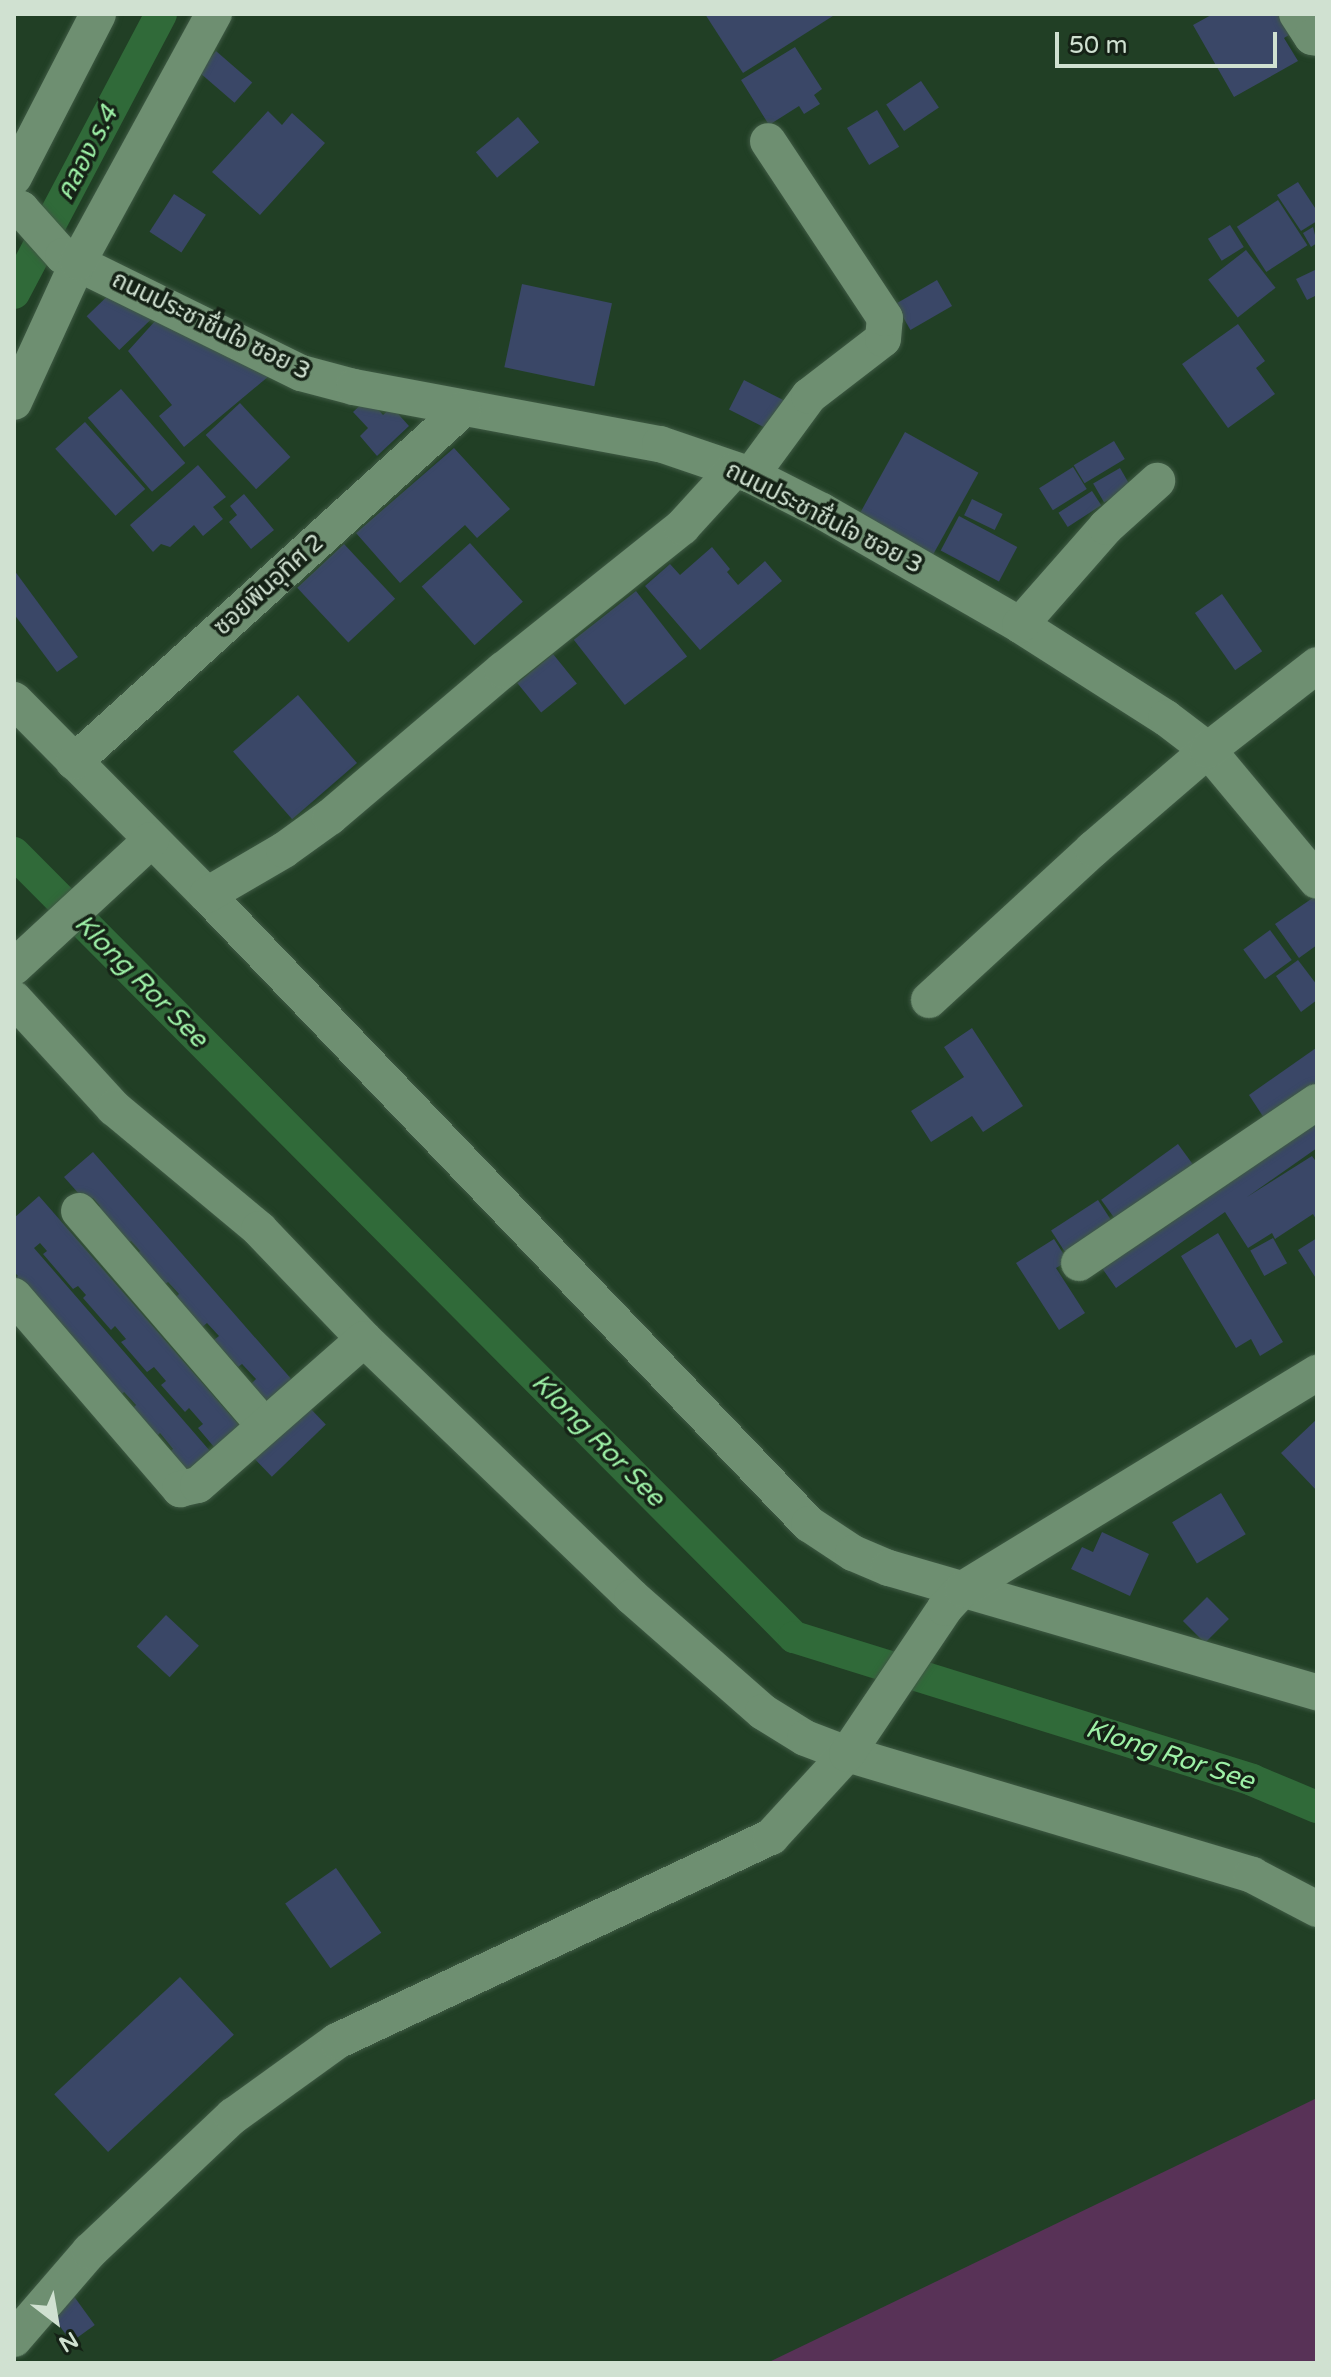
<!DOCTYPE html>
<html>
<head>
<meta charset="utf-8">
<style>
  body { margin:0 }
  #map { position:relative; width:1331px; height:2377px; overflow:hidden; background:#213f25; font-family:"Varela Round","Noto Sans Thai",sans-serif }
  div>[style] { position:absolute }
  .green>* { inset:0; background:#583257 }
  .canal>* { height:32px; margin:-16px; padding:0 16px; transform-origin:16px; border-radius:16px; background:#306a39 }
  .building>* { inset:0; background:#3a4767; transform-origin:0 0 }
  .roads { filter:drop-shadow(0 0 2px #3f5a44) drop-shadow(0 0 2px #3f5a44) }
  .minor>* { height:36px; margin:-18px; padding:0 18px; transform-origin:18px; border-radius:18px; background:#6e8f71 }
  span { translate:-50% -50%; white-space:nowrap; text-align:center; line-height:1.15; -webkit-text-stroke:7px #152216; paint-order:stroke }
  .street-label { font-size:24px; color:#d0e1d1 }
  .water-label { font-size:26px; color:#9df0a6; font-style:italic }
  .frame { position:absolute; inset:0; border:16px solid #d0e1d1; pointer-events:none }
  .north { position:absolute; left:16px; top:2281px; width:80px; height:80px; -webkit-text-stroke:6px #152216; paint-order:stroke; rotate:149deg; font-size:22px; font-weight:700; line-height:32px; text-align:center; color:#d0e1d1 }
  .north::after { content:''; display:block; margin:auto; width:28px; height:36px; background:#d0e1d1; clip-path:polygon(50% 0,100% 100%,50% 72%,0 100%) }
  .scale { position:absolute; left:1055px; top:32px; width:222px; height:36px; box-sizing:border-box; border:4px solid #d0e1d1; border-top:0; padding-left:10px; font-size:24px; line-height:28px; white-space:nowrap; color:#d0e1d1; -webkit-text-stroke:6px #152216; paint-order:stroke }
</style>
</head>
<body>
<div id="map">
  <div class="green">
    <div style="clip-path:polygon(1317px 2098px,1317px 2363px,767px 2363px)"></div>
  </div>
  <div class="canal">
    <div style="left:14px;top:293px;width:315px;rotate:-62.2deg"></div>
    <div style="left:14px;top:853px;width:1106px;rotate:45.15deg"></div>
    <div style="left:794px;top:1637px;width:480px;rotate:17.3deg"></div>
    <div style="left:1252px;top:1780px;width:70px;rotate:22.6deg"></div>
  </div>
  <div class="building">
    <div style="clip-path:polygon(705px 14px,836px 14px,743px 73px)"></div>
    <div style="clip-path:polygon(1213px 14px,1278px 14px,1289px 35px,1284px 38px,1298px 61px,1234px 97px,1193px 25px)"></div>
    <div style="clip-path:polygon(795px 47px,822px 89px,814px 95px,820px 104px,804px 114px,799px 106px,769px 125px,741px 80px)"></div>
    <div style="left:216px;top:51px;width:48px;height:27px;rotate:41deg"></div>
    <div style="left:921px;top:81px;width:32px;height:42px;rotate:56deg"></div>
    <div style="left:877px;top:110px;width:43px;height:35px;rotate:59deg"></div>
    <div style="clip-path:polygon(268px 111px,282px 125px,292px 113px,325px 143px,260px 215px,212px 172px)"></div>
    <div style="left:518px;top:117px;width:33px;height:55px;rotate:50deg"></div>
    <div style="clip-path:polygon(1298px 182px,1317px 211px,1317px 221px,1301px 231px,1277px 195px)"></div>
    <div style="left:174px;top:194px;width:38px;height:45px;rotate:33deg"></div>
    <div style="left:1278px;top:200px;width:54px;height:49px;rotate:57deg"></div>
    <div style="left:1230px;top:225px;width:26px;height:26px;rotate:58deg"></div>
    <div style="clip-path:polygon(1313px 227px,1317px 243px,1311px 247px,1303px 233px)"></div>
    <div style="left:1246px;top:250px;width:48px;height:48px;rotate:52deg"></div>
    <div style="clip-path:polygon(1315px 270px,1317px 295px,1307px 300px,1296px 279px)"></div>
    <div style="left:937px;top:280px;width:30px;height:48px;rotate:60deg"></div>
    <div style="left:522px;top:284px;width:92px;height:85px;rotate:12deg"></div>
    <div style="left:119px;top:285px;width:47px;height:45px;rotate:46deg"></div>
    <div style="clip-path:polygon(165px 310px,269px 376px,184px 447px,159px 416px,172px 405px,128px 351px)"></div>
    <div style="clip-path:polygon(1238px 324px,1265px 361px,1256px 368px,1275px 394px,1228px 428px,1182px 364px)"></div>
    <div style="left:744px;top:380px;width:45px;height:33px;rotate:27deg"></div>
    <div style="left:121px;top:389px;width:98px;height:44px;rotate:49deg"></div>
    <div style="clip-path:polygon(368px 398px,383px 415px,392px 407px,409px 426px,377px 456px,360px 436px,368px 428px,353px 412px)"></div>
    <div style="left:240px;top:403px;width:74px;height:47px;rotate:47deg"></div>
    <div style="left:85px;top:422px;width:90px;height:40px;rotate:48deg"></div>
    <div style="left:905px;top:432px;width:84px;height:95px;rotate:29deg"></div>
    <div style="left:1114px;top:441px;width:21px;height:47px;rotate:59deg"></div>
    <div style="clip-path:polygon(454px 448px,510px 509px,477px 538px,465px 525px,400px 583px,356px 533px)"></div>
    <div style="clip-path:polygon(198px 465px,226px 497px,213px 507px,223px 519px,203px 536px,194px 525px,170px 547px,161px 544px,153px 552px,130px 525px)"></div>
    <div style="left:1073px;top:467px;width:26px;height:40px;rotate:58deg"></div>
    <div style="left:1120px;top:468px;width:22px;height:31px;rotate:60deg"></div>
    <div style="left:1092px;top:491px;width:17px;height:40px;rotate:57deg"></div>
    <div style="clip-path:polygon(244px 494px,274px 530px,251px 549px,229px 522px,237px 515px,230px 506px)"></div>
    <div style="left:972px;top:499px;width:34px;height:18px;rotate:26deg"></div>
    <div style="left:959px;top:516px;width:66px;height:39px;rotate:28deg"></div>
    <div style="left:470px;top:543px;width:79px;height:65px;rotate:48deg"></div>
    <div style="left:344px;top:544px;width:75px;height:64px;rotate:47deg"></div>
    <div style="clip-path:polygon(712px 547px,730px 569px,727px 572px,738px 585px,765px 561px,782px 581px,700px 650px,645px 586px,670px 564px,680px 575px)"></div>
    <div style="clip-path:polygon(14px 570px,78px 657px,57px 672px,14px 614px)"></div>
    <div style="left:636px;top:591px;width:83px;height:79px;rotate:52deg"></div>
    <div style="left:1222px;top:594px;width:70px;height:33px;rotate:55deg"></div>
    <div style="left:553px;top:654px;width:38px;height:46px;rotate:51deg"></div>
    <div style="left:298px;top:695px;width:90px;height:86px;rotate:49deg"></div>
    <div style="clip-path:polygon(1317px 895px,1317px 945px,1299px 958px,1275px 924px)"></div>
    <div style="left:1270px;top:930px;width:37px;height:33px;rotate:54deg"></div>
    <div style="clip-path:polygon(1298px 960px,1317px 985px,1317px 1000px,1301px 1012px,1276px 976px)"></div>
    <div style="clip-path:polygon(972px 1028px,1023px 1106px,983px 1132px,972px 1116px,931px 1142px,911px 1111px,964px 1077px,944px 1047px)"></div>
    <div style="clip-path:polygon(1316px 1048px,1317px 1086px,1266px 1121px,1249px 1095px)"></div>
    <div style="clip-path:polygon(1317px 1107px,1317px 1148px,1247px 1197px,1312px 1156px,1317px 1163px,1317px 1221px,1313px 1214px,1275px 1239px,1272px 1233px,1248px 1248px,1225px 1212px,1116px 1288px,1097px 1261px)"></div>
    <div style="left:1178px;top:1144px;width:36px;height:95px;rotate:54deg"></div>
    <div style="clip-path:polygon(93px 1152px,293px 1381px,268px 1403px,251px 1384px,256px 1379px,242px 1364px,238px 1367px,214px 1340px,219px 1336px,207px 1323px,201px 1328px,175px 1298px,179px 1294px,168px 1282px,164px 1285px,137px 1254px,140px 1251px,131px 1241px,126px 1245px,96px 1210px,100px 1206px,93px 1198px,87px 1203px,64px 1177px)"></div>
    <div style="clip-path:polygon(39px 1196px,240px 1426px,214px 1447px,198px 1428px,203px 1424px,189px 1408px,185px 1412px,161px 1385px,166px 1381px,154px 1367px,147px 1372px,121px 1342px,126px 1339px,115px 1326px,111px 1330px,83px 1298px,86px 1295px,78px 1286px,73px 1289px,43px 1254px,47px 1251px,40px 1243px,34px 1248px,210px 1451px,185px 1472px,168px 1453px,173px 1449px,160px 1433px,156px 1437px,132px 1409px,136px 1405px,124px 1392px,118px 1398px,85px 1351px,81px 1355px,14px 1279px,18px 1276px,14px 1272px,14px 1218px)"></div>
    <div style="left:1098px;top:1200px;width:37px;height:56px;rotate:57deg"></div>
    <div style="clip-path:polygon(1218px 1233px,1283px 1342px,1260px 1356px,1251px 1339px,1236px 1348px,1181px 1256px)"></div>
    <div style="left:1273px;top:1238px;width:29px;height:26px;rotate:61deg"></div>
    <div style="clip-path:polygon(1317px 1238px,1317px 1280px,1298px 1250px)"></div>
    <div style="clip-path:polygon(1054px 1239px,1068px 1261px,1056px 1268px,1085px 1313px,1059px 1330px,1016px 1263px)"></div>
    <div style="left:305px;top:1403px;width:30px;height:75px;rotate:46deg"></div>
    <div style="clip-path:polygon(1317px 1419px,1317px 1491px,1281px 1453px)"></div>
    <div style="left:1221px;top:1493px;width:48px;height:57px;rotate:59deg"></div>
    <div style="clip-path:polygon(1102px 1532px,1149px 1554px,1130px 1596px,1071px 1569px,1082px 1547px,1093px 1552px)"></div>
    <div style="left:1207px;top:1597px;width:31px;height:34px;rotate:45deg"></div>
    <div style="left:166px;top:1615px;width:45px;height:43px;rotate:43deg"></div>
    <div style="left:336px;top:1868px;width:79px;height:62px;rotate:55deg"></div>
    <div style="left:180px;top:1977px;width:79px;height:172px;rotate:47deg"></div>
    <div style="left:73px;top:2295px;width:37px;height:29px;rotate:54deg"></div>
  </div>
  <div class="roads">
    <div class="minor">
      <div style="left:1297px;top:14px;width:27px;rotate:57deg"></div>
      <div style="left:1312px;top:37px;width:5px;rotate:11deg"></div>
      <div style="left:14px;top:177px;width:183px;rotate:-62.7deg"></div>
      <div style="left:14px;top:206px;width:8px;rotate:23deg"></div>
      <div style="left:21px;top:209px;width:63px;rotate:48.2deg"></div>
      <div style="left:63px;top:256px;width:265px;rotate:26.2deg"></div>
      <div style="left:301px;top:373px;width:55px;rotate:14.8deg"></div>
      <div style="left:354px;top:387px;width:311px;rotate:10.6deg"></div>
      <div style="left:660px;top:444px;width:96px;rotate:18.8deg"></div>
      <div style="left:751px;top:475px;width:80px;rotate:26.9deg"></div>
      <div style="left:822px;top:511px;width:228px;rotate:29.9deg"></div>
      <div style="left:1020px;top:625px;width:173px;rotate:32.5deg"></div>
      <div style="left:1166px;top:718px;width:53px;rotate:37.3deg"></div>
      <div style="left:1208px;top:750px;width:170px;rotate:50.2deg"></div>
      <div style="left:14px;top:402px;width:154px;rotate:-65.4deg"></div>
      <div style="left:78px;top:262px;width:283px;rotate:-61.3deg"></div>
      <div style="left:751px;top:475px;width:98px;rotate:-53.7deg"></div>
      <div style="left:809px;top:396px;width:93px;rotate:-37.6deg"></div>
      <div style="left:883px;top:339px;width:21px;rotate:-85deg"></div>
      <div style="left:885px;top:318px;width:212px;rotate:-123.5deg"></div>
      <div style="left:1020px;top:625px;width:130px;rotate:-48.7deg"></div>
      <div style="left:1106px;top:527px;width:69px;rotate:-42deg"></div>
      <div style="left:14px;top:700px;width:274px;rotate:45.3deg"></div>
      <div style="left:207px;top:895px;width:871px;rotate:46.26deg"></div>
      <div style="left:809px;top:1524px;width:53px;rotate:33.4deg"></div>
      <div style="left:853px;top:1553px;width:39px;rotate:23deg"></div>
      <div style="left:889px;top:1568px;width:446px;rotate:16.2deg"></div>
      <div style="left:74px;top:762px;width:525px;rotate:-42.22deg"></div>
      <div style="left:207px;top:895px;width:89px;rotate:-30.3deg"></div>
      <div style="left:284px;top:850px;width:57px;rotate:-35.7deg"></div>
      <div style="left:330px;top:817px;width:227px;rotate:-40.4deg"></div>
      <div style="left:503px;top:670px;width:229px;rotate:-38.6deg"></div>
      <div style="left:682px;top:527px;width:77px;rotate:-47.6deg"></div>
      <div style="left:14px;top:967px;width:187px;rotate:-42.8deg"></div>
      <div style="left:14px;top:999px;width:148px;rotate:47.5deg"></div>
      <div style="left:114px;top:1108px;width:189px;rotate:39.8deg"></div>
      <div style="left:259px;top:1229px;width:152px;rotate:46.3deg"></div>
      <div style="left:364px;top:1339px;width:372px;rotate:43.9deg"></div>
      <div style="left:632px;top:1597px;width:174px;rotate:41.3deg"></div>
      <div style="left:763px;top:1712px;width:49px;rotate:31.8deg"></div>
      <div style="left:805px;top:1738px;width:45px;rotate:20.9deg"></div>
      <div style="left:847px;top:1754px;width:423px;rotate:16.6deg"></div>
      <div style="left:1252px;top:1875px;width:73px;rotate:27.6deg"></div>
      <div style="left:929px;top:1000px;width:223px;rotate:-42.6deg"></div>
      <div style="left:1093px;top:849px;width:152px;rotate:-40.7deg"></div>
      <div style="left:1208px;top:750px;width:138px;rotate:-37.9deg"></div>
      <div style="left:79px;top:1211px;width:283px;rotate:49.2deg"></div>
      <div style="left:1079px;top:1263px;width:287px;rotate:-34.1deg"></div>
      <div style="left:14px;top:1296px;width:255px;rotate:49.3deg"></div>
      <div style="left:180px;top:1489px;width:18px;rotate:-13deg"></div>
      <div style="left:198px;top:1485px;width:221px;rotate:-41.3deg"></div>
      <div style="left:14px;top:2339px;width:116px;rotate:-49.2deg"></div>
      <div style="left:90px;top:2251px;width:197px;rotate:-43.4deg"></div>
      <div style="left:233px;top:2116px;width:128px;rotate:-35.8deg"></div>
      <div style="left:337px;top:2041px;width:480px;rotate:-25.2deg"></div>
      <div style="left:771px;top:1837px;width:113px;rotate:-47.5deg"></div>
      <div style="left:847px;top:1754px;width:176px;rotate:-56.1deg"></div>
      <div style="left:945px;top:1608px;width:26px;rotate:-47deg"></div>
      <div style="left:963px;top:1589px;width:415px;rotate:-31.4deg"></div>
    </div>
  </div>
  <div class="street-label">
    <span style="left:211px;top:326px;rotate:26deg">ถนนประชาชื่นใจ ซอย 3</span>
    <span style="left:824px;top:518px;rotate:27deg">ถนนประชาชื่นใจ ซอย 3</span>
    <span style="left:269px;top:585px;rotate:-42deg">ซอยพินอุทิศ 2</span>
  </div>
  <div class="water-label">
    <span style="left:87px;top:153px;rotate:-62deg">คลอง ร.4</span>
    <span style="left:141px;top:981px;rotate:45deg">Klong Ror See</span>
    <span style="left:598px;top:1440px;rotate:45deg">Klong Ror See</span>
    <span style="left:1170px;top:1755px;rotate:18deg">Klong Ror See</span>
  </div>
  <div class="frame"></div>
  <div class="north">N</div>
  <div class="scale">50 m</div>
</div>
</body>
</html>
